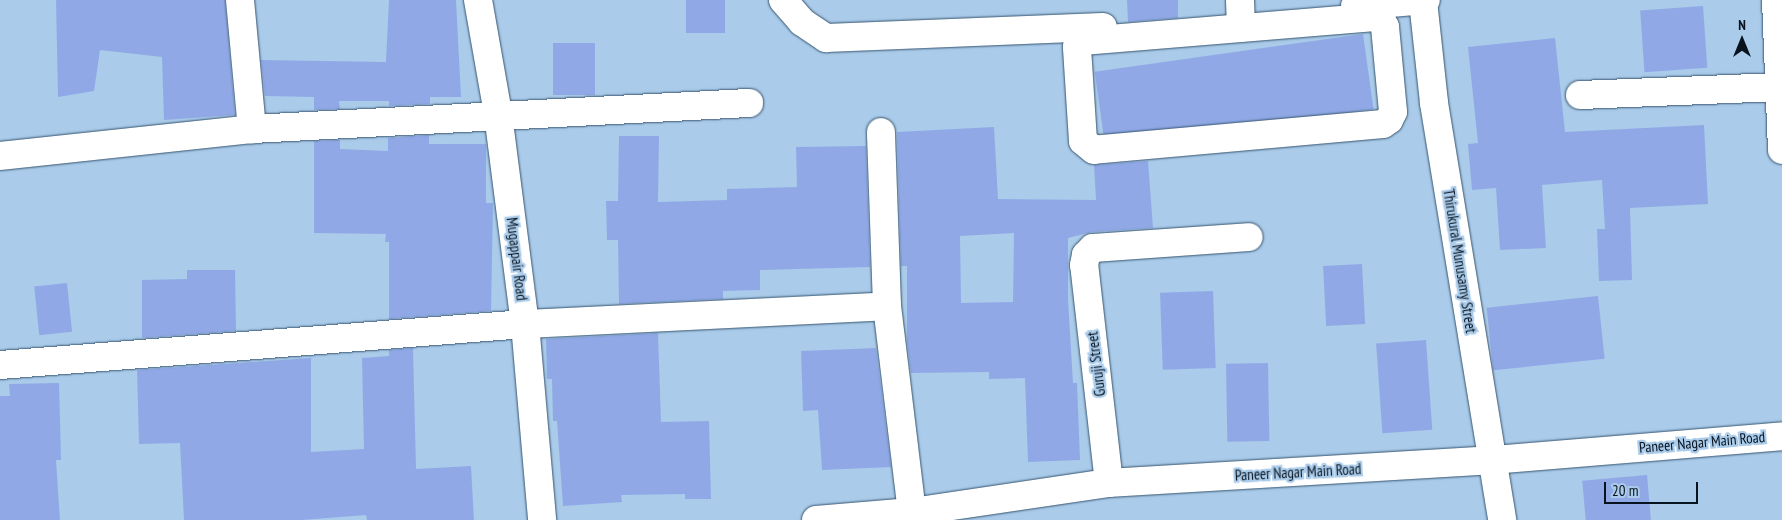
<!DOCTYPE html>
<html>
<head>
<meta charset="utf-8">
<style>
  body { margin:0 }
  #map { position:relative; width:1782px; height:520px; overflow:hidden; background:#aacbea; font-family:"PT Sans Narrow",sans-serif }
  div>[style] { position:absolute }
  .building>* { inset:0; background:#90a9e6; transform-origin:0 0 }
  .roads { filter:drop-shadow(0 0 1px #37556f) drop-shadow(0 0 1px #37556f) }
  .street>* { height:28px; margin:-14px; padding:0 14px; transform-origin:14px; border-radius:14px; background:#fff }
  .secondary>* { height:28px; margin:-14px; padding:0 14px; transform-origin:14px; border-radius:14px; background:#fff }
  span { translate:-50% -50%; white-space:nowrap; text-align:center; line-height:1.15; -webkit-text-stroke:4.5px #aacbea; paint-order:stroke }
  .street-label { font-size:15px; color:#07131e }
  .north { position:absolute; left:1717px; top:15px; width:50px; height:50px; -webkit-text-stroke:4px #aacbea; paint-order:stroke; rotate:0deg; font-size:14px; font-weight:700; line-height:20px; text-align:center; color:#07131e }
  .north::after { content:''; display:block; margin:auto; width:18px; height:22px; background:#07131e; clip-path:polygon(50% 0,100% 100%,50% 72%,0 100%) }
  .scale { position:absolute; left:1604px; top:482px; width:94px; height:22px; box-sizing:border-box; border:2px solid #07131e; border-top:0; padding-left:6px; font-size:15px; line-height:18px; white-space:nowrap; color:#07131e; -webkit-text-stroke:4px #aacbea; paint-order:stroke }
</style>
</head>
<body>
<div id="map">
  <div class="building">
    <div style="clip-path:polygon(56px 0,225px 0,235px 115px,164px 120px,162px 57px,100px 50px,94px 91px,58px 97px)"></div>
    <div style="clip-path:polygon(389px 0,456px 0,461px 97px,430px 97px,430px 104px,389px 106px,389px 101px,339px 101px,340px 109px,314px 110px,314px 97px,265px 96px,261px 60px,386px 62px)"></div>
    <div style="left:686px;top:0;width:39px;height:33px"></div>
    <div style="clip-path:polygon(1127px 0,1178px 0,1178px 18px,1128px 22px)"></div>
    <div style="left:1703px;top:6px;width:62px;height:63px;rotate:86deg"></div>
    <div style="left:1363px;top:34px;width:76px;height:271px;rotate:82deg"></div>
    <div style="clip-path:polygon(1555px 38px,1565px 132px,1704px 125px,1708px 204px,1630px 208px,1632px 280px,1599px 281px,1597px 229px,1605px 229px,1602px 180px,1542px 185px,1546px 248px,1500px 250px,1496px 188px,1472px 190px,1468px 144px,1478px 143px,1468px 47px)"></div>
    <div style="left:595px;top:43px;width:52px;height:42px;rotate:90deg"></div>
    <div style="clip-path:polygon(evenodd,994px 127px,998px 199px,1096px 200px,1094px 165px,1148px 161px,1153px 228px,1092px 232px,1068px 238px,1068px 300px,1073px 383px,1077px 383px,1080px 460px,1028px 462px,1025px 378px,989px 379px,989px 372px,911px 373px,907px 341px,907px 266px,901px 266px,897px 132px,994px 127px,1014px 233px,1013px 302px,961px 303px,960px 236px,1014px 233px)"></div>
    <div style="clip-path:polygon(429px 135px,429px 144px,486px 144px,486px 203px,493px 203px,491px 311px,389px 319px,389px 242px,385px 242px,386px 234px,314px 233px,314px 141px,340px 140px,340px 149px,388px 151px,388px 138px)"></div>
    <div style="clip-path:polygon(619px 136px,659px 136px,658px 202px,727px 200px,727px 189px,797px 187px,796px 147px,866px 146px,870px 267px,760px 270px,760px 290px,723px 291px,723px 299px,619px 304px,618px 240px,607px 240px,606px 201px,618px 201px)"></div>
    <div style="left:1362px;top:264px;width:60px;height:39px;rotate:87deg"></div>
    <div style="clip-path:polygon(187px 270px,235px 270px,236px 331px,142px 338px,142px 280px,187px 279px)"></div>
    <div style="left:67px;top:283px;width:49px;height:33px;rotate:84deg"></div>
    <div style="left:1213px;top:291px;width:77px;height:53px;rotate:88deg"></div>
    <div style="left:1598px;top:296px;width:63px;height:112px;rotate:84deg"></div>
    <div style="clip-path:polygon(658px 333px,661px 422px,709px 421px,711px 499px,685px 499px,685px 494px,621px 495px,622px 502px,563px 506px,557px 421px,553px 421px,552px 379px,547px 379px,546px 339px)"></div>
    <div style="left:1426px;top:340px;width:90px;height:50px;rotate:86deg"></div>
    <div style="clip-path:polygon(413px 348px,416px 469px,471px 466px,474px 520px,367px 520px,366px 515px,302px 520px,184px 520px,180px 443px,139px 444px,137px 370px,311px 358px,311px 452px,364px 449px,362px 358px,389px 356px,389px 350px)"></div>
    <div style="clip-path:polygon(876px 348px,891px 467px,822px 470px,818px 410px,803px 411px,801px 351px)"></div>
    <div style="left:1268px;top:363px;width:78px;height:42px;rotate:89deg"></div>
    <div style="clip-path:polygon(59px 383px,61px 460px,56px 460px,60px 520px,0 520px,0 396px,10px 396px,9px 384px)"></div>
    <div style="left:1647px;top:475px;width:45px;height:65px;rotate:85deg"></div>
  </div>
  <div class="roads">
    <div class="street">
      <div style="left:240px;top:0;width:130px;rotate:84.7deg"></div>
      <div style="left:478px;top:0;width:116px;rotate:80deg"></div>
      <div style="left:498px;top:114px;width:212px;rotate:82.7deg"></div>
      <div style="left:525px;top:324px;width:197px;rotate:85deg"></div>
      <div style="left:783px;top:0;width:29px;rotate:49deg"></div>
      <div style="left:802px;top:22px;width:29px;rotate:34deg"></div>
      <div style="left:826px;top:38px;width:277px;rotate:-2.3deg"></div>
      <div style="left:1240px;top:0;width:28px;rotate:88deg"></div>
      <div style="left:1423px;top:1px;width:103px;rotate:83.8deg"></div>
      <div style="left:1434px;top:103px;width:423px;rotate:80.7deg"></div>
      <div style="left:1355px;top:6px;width:71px;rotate:-4.8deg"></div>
      <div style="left:1373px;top:17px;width:8px;rotate:14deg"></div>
      <div style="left:1381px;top:19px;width:9px;rotate:63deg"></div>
      <div style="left:1385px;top:27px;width:85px;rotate:84.6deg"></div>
      <div style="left:1393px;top:112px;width:9px;rotate:117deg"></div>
      <div style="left:1389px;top:120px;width:7px;rotate:146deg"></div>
      <div style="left:1383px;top:124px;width:290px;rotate:174.9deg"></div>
      <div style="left:1094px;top:150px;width:14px;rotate:-141deg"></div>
      <div style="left:1083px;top:141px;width:94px;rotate:-93.7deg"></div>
      <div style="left:1077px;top:47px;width:9px;rotate:-41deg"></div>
      <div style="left:1084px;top:41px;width:290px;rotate:-4.7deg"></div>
      <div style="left:1580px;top:95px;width:202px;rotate:-2.3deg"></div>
      <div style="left:0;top:156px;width:253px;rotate:-6.1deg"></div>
      <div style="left:252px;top:129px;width:498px;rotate:-3deg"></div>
      <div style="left:887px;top:306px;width:208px;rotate:83.1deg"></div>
      <div style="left:0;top:365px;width:527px;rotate:-4.47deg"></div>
      <div style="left:525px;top:324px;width:362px;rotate:-2.8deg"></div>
      <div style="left:887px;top:306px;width:174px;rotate:-92deg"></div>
      <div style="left:1109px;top:483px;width:219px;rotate:-96.5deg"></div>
      <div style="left:1084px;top:265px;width:10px;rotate:-79deg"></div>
      <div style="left:1086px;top:255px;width:10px;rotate:-45deg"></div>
      <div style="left:1093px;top:248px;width:156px;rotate:-4deg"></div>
    </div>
    <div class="secondary">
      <div style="left:1776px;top:0;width:150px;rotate:87.7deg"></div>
      <div style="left:816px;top:520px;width:96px;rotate:-4.8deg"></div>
      <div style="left:912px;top:512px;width:199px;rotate:-8.4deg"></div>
      <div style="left:1109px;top:483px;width:385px;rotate:-3.4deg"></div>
      <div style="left:1493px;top:460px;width:290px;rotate:-4.7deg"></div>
    </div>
  </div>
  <div class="street-label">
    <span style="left:517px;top:259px;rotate:83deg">Mugappair Road</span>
    <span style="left:1460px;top:261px;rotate:81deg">Thirukural Munusamy Street</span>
    <span style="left:1096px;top:364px;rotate:-97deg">Guruji Street</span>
    <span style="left:1702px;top:442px;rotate:-5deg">Paneer Nagar Main Road</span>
    <span style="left:1298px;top:472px;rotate:-3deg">Paneer Nagar Main Road</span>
  </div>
  <div class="north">N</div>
  <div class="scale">20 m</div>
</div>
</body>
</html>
